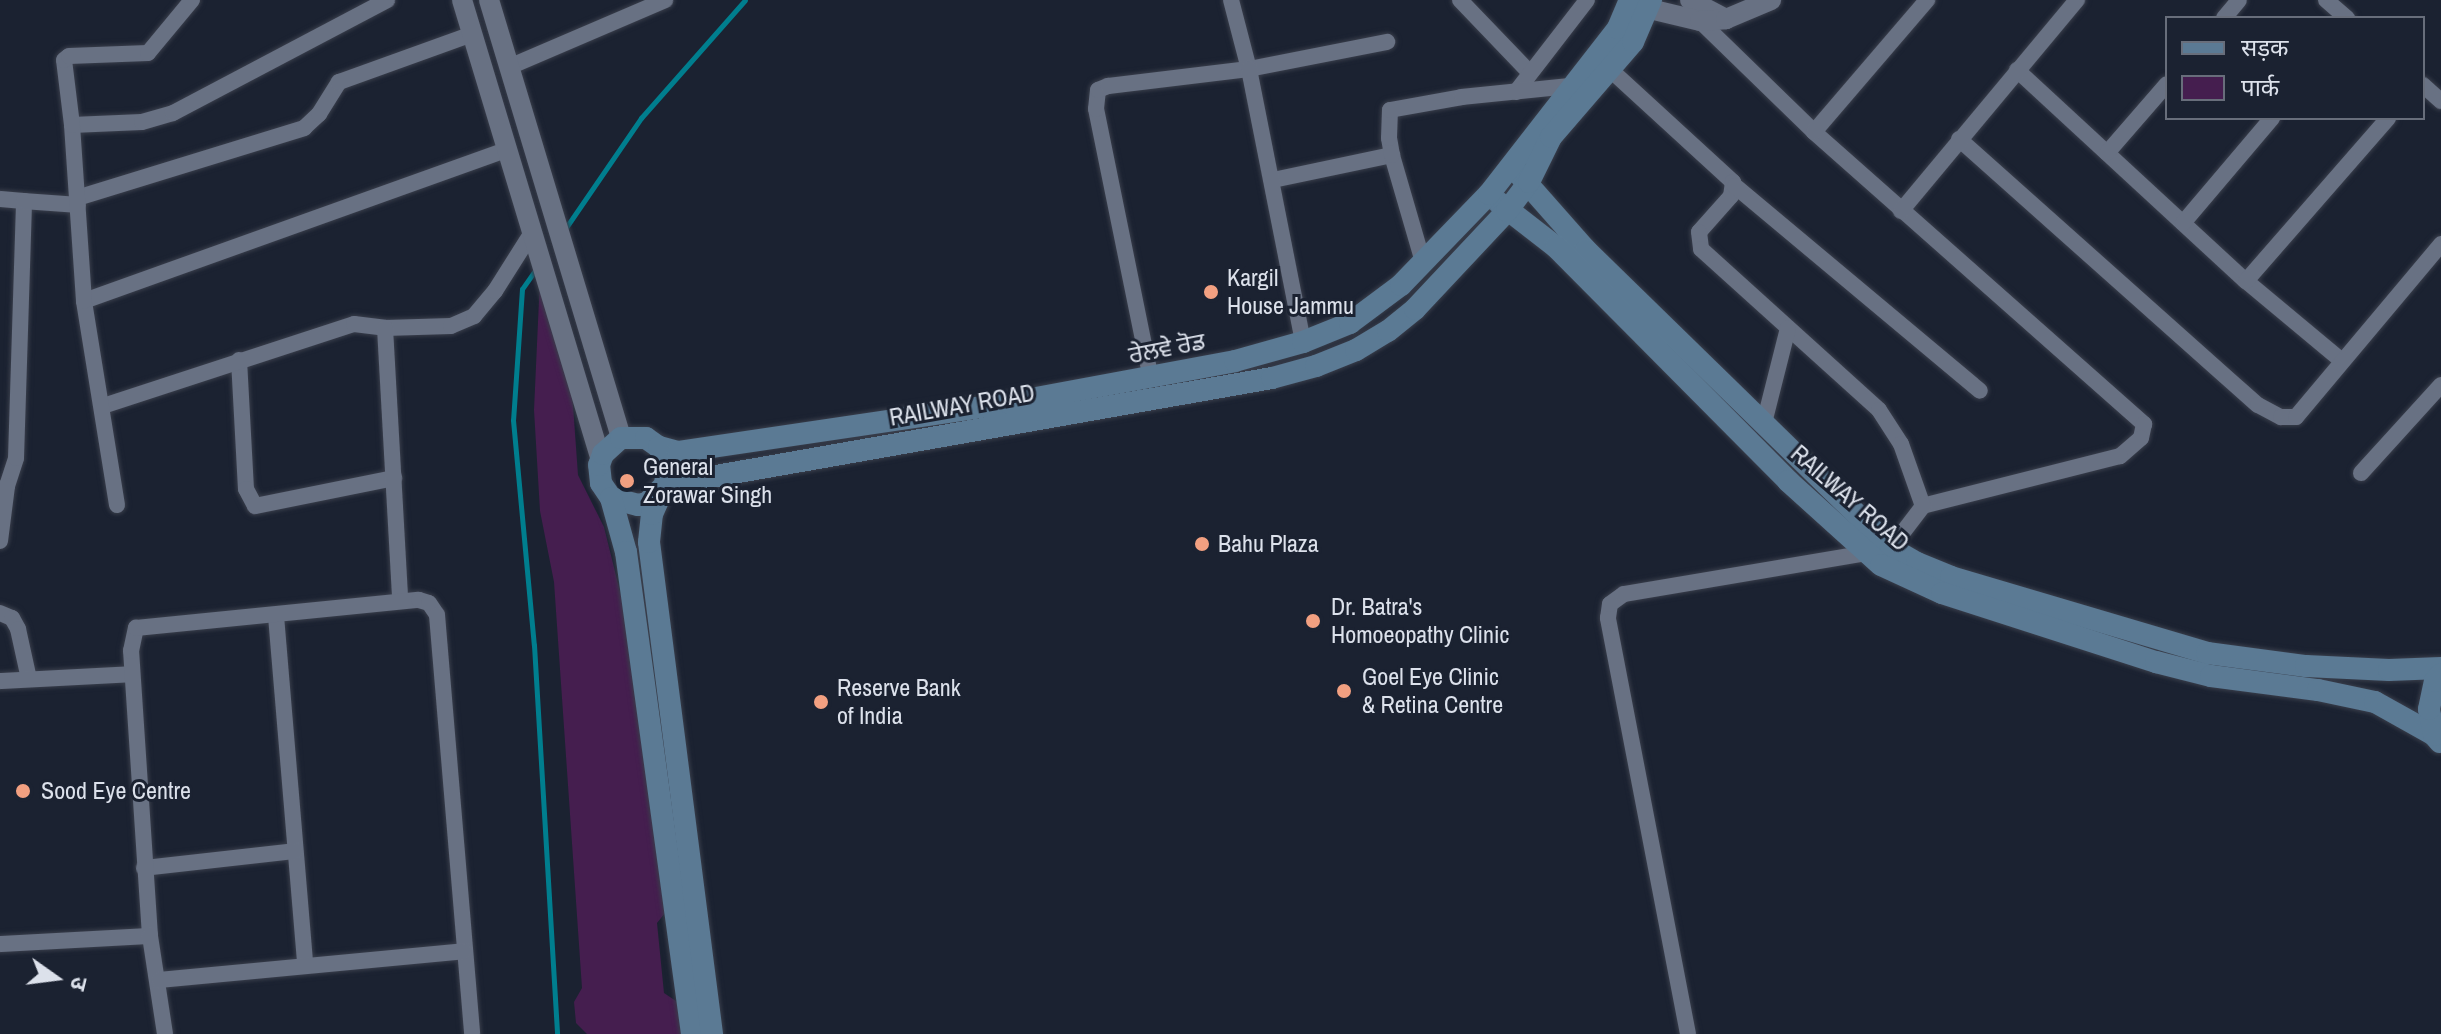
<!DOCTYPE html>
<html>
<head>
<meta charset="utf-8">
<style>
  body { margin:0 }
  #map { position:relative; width:2441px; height:1034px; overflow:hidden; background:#1b2231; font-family:"Archivo Narrow","Noto Sans Devanagari","Noto Sans Gurmukhi",sans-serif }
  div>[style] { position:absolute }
  .green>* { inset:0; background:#451e4f }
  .stream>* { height:5px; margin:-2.5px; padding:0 2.5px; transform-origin:2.5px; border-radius:2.5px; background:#007e8e }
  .roads { filter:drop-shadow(0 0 2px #393e4b) drop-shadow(0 0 2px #393e4b) }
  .minor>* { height:16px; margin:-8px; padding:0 8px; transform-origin:8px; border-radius:8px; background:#687183 }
  .tertiary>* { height:20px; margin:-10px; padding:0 10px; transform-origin:10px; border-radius:10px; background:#687183 }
  .secondary>* { height:22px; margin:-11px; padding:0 11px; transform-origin:11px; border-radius:11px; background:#5b7a94 }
  .dots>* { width:22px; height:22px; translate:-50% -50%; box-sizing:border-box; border:4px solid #1b2231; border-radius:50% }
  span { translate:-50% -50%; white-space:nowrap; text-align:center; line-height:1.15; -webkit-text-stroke:6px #1b2231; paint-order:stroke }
  .poi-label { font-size:24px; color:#dce1eb }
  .left { translate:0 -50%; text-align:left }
  .street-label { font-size:24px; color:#dce1eb }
  .legend { position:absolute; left:2165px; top:16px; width:260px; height:104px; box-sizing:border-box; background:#1b2231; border:2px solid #686e7b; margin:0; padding:10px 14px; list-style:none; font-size:24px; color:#dce1eb }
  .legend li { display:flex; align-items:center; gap:16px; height:40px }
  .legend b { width:40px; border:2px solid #686e7b }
  .north { position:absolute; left:16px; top:938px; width:80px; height:80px; -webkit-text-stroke:6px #1b2231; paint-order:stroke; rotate:104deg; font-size:22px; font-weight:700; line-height:32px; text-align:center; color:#dce1eb }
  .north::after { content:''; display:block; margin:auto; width:28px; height:36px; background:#dce1eb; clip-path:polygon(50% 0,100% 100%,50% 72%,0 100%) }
</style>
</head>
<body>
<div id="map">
  <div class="green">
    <div style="clip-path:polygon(540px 278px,572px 391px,578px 475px,604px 527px,627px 620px,669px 908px,657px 923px,664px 993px,682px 1005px,682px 1034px,587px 1034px,576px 1023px,574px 1002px,582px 988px,554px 582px,540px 511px,534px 410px)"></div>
  </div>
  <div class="stream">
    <div style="left:565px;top:229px;width:135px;rotate:-55.6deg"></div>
    <div style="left:641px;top:118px;width:157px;rotate:-48.6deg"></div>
    <div style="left:536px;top:269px;width:24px;rotate:125deg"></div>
    <div style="left:522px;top:289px;width:131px;rotate:93.9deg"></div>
    <div style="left:513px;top:420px;width:226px;rotate:84.7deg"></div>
    <div style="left:534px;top:645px;width:390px;rotate:86.6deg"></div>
  </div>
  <div class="roads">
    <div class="minor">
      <div style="left:1231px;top:0;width:71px;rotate:75.4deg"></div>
      <div style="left:1249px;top:69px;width:141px;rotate:-11.1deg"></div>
      <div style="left:1460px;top:0;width:101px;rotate:46.2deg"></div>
      <div style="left:2326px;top:0;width:28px;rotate:41deg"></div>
      <div style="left:2224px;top:18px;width:23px;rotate:-50deg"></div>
      <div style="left:1700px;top:21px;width:159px;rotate:44.2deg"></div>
      <div style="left:1814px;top:132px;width:441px;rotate:41.5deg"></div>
      <div style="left:2144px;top:424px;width:14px;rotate:102deg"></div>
      <div style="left:2141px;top:438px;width:28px;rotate:139deg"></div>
      <div style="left:2120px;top:456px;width:203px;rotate:165.8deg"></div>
      <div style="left:1602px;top:62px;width:178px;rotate:42.5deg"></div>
      <div style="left:1733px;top:182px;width:14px;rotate:98deg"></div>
      <div style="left:1731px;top:196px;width:48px;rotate:131.6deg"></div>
      <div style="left:1699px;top:232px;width:17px;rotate:83deg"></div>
      <div style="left:1701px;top:249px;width:240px;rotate:42.1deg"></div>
      <div style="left:1879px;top:410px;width:40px;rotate:57.1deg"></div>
      <div style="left:1901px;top:444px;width:66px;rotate:70.5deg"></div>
      <div style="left:1923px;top:506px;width:53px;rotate:127.3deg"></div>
      <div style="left:509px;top:67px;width:170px;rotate:-23.2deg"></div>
      <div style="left:2017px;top:70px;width:311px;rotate:42.7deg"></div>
      <div style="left:2246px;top:281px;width:125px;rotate:39.8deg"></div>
      <div style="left:2423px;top:85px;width:24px;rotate:42deg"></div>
      <div style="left:1516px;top:92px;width:116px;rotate:-52.3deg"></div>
      <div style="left:72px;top:125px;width:70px;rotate:-2.5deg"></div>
      <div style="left:142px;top:122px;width:32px;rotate:-16deg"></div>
      <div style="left:173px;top:113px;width:242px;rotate:-27.8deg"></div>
      <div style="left:1814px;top:132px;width:174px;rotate:-49.4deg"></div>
      <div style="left:1959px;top:139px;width:400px;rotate:41.7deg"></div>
      <div style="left:2258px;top:405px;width:26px;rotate:28deg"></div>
      <div style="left:2281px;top:417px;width:15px"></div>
      <div style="left:2296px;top:417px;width:226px;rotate:-50deg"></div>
      <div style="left:2107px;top:153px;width:91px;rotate:-49deg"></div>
      <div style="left:1273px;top:180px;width:122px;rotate:-11.9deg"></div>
      <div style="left:1735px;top:186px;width:319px;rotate:39.9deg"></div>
      <div style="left:77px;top:198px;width:238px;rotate:-17.1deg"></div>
      <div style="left:304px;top:128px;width:21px;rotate:-43deg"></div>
      <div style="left:319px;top:114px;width:38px;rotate:-58deg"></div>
      <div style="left:339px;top:82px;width:141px;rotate:-19.8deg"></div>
      <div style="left:0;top:199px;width:24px;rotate:5deg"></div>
      <div style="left:1901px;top:211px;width:275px;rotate:-50.2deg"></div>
      <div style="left:2183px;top:223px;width:138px;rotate:-49.7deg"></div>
      <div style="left:1423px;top:262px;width:111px;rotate:-106.2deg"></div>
      <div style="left:1392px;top:155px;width:17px;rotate:-100deg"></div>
      <div style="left:1389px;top:138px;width:28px;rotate:-88deg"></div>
      <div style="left:1390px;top:110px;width:73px;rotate:-10.2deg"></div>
      <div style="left:1462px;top:97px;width:110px;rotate:-5.8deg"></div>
      <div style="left:2246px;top:281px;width:216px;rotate:-48.9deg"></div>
      <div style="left:84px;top:301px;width:448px;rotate:-19.7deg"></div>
      <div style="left:385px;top:328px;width:66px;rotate:-1.7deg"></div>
      <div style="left:451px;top:326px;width:25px;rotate:-23deg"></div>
      <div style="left:474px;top:316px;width:33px;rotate:-50deg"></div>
      <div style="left:495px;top:291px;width:67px;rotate:-57.7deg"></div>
      <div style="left:239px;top:360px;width:129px;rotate:86.9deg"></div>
      <div style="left:246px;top:489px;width:19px;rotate:62deg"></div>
      <div style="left:255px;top:506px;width:142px;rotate:-11.4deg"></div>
      <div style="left:1151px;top:379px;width:276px;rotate:-101.5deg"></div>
      <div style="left:1096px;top:109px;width:19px;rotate:-84deg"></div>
      <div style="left:1098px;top:90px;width:11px;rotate:-22deg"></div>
      <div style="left:1108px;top:86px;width:142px;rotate:-6.9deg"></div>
      <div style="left:1249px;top:69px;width:278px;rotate:78.8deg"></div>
      <div style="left:103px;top:406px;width:264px;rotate:-18.1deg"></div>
      <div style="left:354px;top:324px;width:31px;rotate:7deg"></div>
      <div style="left:385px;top:328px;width:272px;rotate:86.8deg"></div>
      <div style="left:1764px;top:423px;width:98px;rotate:-75.8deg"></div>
      <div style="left:2361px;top:473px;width:119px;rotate:-47.7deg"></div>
      <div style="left:0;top:490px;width:8px;rotate:-30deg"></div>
      <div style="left:7px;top:486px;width:29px;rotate:-72deg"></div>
      <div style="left:16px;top:458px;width:257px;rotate:-88.2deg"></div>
      <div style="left:24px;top:201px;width:54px;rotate:4.2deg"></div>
      <div style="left:117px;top:505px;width:207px;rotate:-99.2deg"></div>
      <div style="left:84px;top:301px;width:176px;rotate:-93.9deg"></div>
      <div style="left:72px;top:125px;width:65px;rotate:-97deg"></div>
      <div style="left:64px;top:60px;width:6px;rotate:-39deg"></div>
      <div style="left:69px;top:56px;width:79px;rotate:-2.2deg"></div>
      <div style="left:148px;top:53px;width:69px;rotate:-50.3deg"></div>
      <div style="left:0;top:541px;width:55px;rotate:-82.7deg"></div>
      <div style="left:0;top:613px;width:13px;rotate:23deg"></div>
      <div style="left:12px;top:618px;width:13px;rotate:61deg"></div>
      <div style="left:18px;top:629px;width:51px;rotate:77.6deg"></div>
      <div style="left:276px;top:616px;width:349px;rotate:85.2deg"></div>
      <div style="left:0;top:681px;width:132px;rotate:-3deg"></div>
      <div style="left:144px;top:868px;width:152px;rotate:-6.4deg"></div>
      <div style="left:150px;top:936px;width:286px;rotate:-93.8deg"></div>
      <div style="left:131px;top:651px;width:24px;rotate:-78deg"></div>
      <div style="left:136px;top:628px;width:284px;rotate:-5.7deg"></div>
      <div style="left:419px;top:600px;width:10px;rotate:17deg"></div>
      <div style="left:429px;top:603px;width:14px;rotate:56deg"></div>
      <div style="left:437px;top:615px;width:420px;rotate:85.2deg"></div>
      <div style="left:0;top:944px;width:150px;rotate:-3.1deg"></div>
      <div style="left:150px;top:936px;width:99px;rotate:81.3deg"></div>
      <div style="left:159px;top:980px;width:306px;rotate:-5.4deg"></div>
      <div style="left:1688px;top:1034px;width:424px;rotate:-100.9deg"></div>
      <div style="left:1608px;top:618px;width:14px;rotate:-82deg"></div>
      <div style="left:1610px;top:604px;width:17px;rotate:-36deg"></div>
      <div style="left:1624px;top:594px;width:245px;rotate:-9.6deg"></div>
    </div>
    <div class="tertiary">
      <div style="left:462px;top:0;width:481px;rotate:73.2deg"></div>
      <div style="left:489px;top:0;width:457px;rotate:73.2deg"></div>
      <div style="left:1690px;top:0;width:41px;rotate:27.8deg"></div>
      <div style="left:1633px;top:5px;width:69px;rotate:13.4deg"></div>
      <div style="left:1700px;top:21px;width:26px;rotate:-4deg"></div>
      <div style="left:1726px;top:19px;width:49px;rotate:-22.9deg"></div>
    </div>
    <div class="secondary">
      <div style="left:1518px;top:173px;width:103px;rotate:48.6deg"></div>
      <div style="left:1586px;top:250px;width:426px;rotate:44.3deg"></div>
      <div style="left:1891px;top:548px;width:30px;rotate:30deg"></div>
      <div style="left:1917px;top:563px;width:37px;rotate:22deg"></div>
      <div style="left:1951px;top:577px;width:267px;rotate:16.5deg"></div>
      <div style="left:2207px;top:653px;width:100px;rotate:7.5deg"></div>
      <div style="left:2306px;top:666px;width:83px;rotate:2.8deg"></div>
      <div style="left:2389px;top:670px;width:52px;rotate:-2.2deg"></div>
      <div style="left:1498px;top:202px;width:73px;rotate:37.8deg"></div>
      <div style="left:1556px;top:247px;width:330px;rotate:45.2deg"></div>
      <div style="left:1788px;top:481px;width:125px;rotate:42.1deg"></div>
      <div style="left:1881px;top:565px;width:67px;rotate:24.7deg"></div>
      <div style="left:1942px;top:593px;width:225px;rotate:17.9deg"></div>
      <div style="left:2156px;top:662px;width:57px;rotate:14.3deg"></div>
      <div style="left:2211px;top:676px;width:108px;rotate:7.5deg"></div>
      <div style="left:2318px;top:690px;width:58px;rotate:11.9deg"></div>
      <div style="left:2375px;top:702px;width:68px;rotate:29.2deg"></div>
      <div style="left:659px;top:447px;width:18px;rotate:63deg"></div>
      <div style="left:667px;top:463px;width:22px;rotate:95deg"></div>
      <div style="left:665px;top:485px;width:25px;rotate:135deg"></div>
      <div style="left:647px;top:503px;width:9px;rotate:167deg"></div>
      <div style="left:638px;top:505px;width:28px;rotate:-165deg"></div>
      <div style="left:611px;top:498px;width:18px;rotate:-124deg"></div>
      <div style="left:601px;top:483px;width:18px;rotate:-96deg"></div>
      <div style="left:599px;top:465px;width:12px;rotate:-70deg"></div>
      <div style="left:603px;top:454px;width:24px;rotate:-42deg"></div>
      <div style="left:621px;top:438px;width:25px"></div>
      <div style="left:646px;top:438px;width:16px;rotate:35deg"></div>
      <div style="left:659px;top:447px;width:20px;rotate:15deg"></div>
      <div style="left:678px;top:452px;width:335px;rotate:-8.4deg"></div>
      <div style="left:1009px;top:403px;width:230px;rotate:-10.5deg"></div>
      <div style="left:1235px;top:361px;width:71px;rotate:-15.6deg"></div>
      <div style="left:1303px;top:342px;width:51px;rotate:-22deg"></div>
      <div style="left:1350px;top:323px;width:64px;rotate:-36.7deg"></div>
      <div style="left:1401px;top:285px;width:127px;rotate:-46deg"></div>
      <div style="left:1489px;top:194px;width:210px;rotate:-52.1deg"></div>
      <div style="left:1618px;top:28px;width:30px;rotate:-67deg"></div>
      <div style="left:611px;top:498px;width:56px;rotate:74.5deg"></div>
      <div style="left:626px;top:552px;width:486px;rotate:82.2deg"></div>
      <div style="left:2440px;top:742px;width:9px;rotate:-131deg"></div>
      <div style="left:2434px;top:735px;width:26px;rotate:-101deg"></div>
      <div style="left:2429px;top:709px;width:29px;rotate:-78deg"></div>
      <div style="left:2435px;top:681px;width:9px;rotate:-49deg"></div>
      <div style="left:712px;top:1034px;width:496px;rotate:-97.3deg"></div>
      <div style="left:649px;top:542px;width:28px;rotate:-84deg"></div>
      <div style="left:652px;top:514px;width:32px;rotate:-66deg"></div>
      <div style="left:665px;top:485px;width:616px;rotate:-10deg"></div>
      <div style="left:1272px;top:378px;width:46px;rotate:-15.3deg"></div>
      <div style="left:1316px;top:366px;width:43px;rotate:-21.8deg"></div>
      <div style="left:1356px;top:350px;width:37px;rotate:-31deg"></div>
      <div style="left:1388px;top:331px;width:35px;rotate:-39deg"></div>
      <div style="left:1415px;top:309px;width:134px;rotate:-46.8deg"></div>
      <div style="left:1507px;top:211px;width:36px;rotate:-53deg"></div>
      <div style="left:1529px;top:182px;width:50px;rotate:-63.9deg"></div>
      <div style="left:1551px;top:137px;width:125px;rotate:-49.2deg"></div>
      <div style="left:1633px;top:42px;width:46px;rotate:-66.8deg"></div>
    </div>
  </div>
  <div class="dots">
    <div style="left:1211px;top:292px;background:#f2a081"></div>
    <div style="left:627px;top:481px;background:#f2a081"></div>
    <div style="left:1202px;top:544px;background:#f2a081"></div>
    <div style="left:1313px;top:621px;background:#f2a081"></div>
    <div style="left:1344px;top:691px;background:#f2a081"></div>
    <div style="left:821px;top:702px;background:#f2a081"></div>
    <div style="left:23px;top:791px;background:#f2a081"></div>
  </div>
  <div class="poi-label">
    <span class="left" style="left:1227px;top:292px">Kargil<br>House Jammu</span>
    <span class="left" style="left:643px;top:481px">General<br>Zorawar Singh</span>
    <span class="left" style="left:1218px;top:544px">Bahu Plaza</span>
    <span class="left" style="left:1331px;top:621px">Dr. Batra's<br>Homoeopathy Clinic</span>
    <span class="left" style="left:1362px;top:691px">Goel Eye Clinic<br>&amp; Retina Centre</span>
    <span class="left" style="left:837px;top:702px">Reserve Bank<br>of India</span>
    <span class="left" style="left:41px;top:791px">Sood Eye Centre</span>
  </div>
  <div class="street-label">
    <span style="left:1167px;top:348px;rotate:-11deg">ਰੇਲਵੇ ਰੋਡ</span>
    <span style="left:962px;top:405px;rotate:-10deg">RAILWAY ROAD</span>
    <span style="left:1850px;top:498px;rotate:41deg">RAILWAY ROAD</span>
  </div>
  <ul class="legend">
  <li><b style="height:10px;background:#5b7a94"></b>सड़क</li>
  <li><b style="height:22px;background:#451e4f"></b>पार्क</li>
  </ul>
  <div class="north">उ</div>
</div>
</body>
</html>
